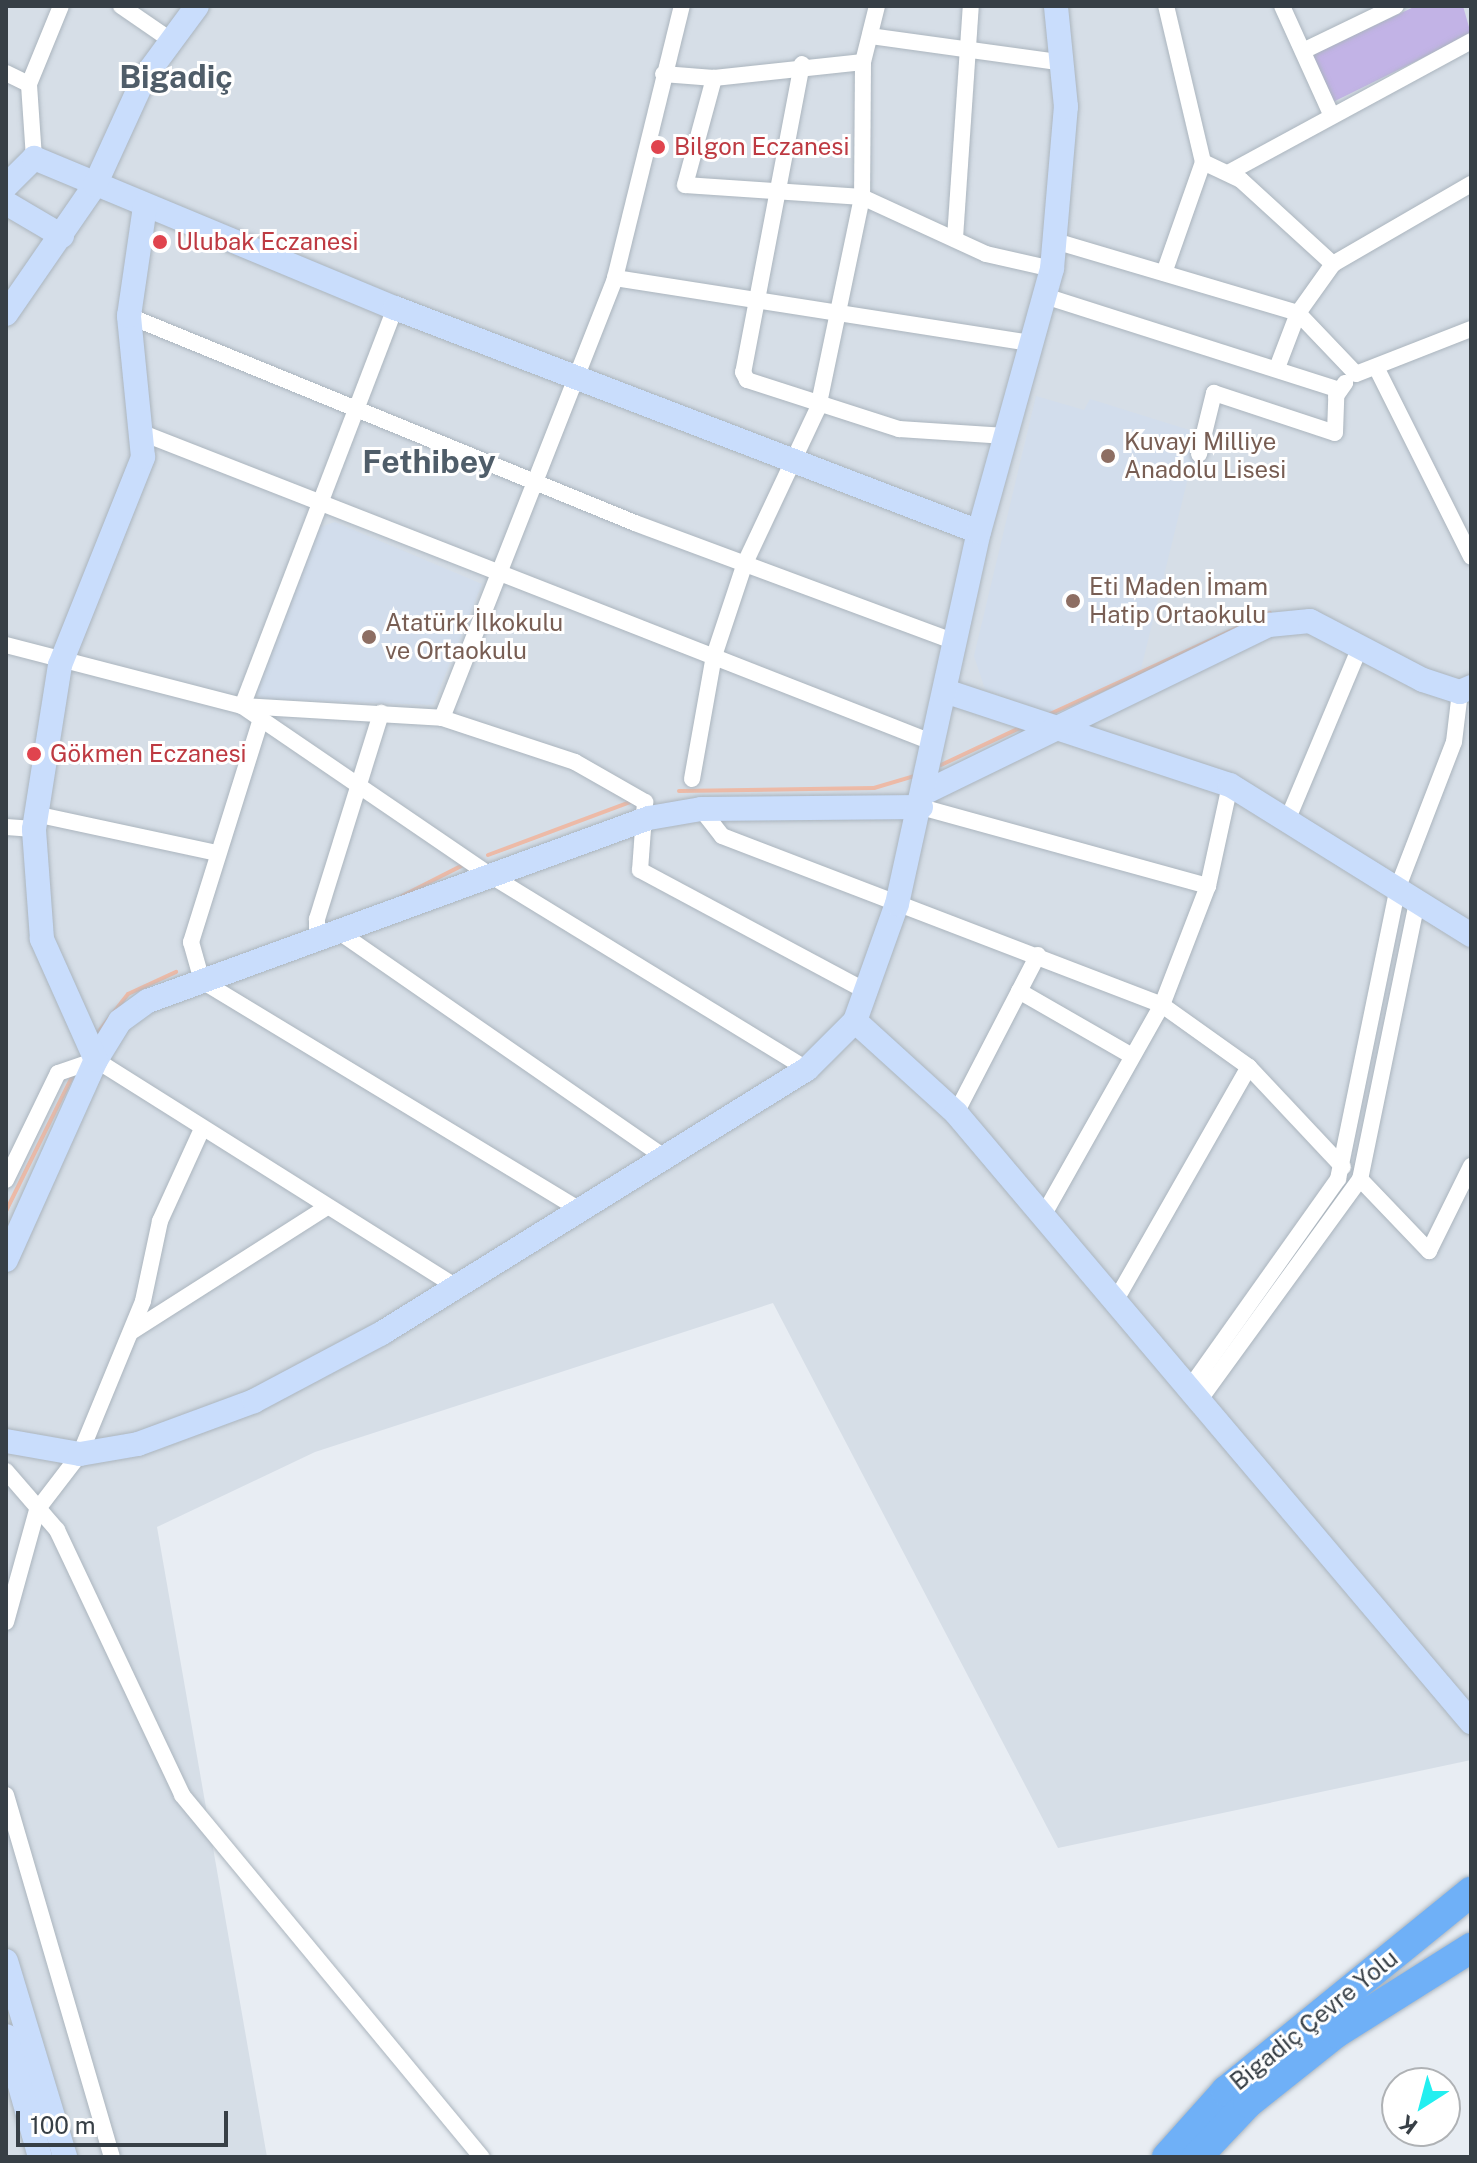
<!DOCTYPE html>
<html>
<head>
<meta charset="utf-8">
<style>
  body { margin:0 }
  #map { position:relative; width:1477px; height:2163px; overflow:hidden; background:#e8edf3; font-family:"Public Sans",sans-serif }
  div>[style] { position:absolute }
  .residential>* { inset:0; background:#d6dee7 }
  .education>* { inset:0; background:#d2ddec }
  .green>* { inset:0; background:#c2b3e6 }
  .stream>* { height:4px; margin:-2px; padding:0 2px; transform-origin:2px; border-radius:2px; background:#edbaa7 }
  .roads { filter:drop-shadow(0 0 2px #abb5be) drop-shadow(0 0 2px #abb5be) }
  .street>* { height:16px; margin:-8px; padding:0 8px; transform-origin:8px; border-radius:8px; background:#fff }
  .secondary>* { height:24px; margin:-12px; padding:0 12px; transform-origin:12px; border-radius:12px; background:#c9ddfc }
  .highway>* { height:30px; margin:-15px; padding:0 15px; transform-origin:15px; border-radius:15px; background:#6fb0f7 }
  .dots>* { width:22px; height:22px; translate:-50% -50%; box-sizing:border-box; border:4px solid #fff; border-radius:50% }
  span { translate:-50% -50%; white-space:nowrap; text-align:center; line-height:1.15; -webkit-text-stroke:6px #fff; paint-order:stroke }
  .health-label { font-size:24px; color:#be3a42 }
  .left { translate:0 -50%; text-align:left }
  .education-label { font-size:24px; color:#785e54 }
  .street-label { font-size:24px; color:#373f46 }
  .district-label { font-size:32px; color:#4f5d69; font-weight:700 }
  .frame { position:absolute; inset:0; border:8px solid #373f46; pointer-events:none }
  .north { position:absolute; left:1381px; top:2067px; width:80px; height:80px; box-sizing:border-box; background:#fff; border:2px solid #afb2b5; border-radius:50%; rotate:216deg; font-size:22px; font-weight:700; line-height:32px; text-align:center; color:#373f46 }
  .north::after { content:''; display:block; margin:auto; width:28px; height:36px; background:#22eff0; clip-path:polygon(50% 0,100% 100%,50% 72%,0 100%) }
  .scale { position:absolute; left:16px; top:2111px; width:212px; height:36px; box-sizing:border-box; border:4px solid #373f46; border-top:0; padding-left:10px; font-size:24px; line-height:28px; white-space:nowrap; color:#373f46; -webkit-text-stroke:6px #fff; paint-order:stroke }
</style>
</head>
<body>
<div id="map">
  <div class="residential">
    <div style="clip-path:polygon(6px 6px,1471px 6px,1471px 1760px,1058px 1848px,773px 1303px,315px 1452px,157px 1527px,267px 2157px,6px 2157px)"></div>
  </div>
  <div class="education">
    <div style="clip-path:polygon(1036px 396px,1084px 410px,1090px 399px,1199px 433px,1141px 669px,1053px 715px,985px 689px,974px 656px)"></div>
    <div style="clip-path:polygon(335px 522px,482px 584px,433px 705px,262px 699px,254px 690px,320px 527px)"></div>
  </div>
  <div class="green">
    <div style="clip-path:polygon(1416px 6px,1463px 6px,1471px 34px,1331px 103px,1311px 55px)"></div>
  </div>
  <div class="stream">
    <div style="left:1050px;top:714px;width:242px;rotate:-24.7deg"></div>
    <div style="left:941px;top:765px;width:92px;rotate:-25.2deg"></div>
    <div style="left:679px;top:791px;width:195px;rotate:-0.9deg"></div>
    <div style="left:874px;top:788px;width:46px;rotate:-16.5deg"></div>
    <div style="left:488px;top:855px;width:155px;rotate:-20.4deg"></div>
    <div style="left:402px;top:896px;width:71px;rotate:-26.9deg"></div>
    <div style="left:96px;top:1035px;width:52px;rotate:-52deg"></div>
    <div style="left:128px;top:994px;width:53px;rotate:-24.6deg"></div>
    <div style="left:6px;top:1211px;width:154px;rotate:-63.8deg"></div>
  </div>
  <div class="roads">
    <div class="street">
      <div style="left:121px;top:6px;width:58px;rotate:34.5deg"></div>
      <div style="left:1282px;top:6px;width:119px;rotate:65.6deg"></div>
      <div style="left:870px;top:36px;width:196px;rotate:7.9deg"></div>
      <div style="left:1303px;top:51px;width:103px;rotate:-25.8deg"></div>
      <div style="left:863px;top:62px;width:135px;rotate:90.4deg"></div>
      <div style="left:862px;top:197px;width:136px;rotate:24.7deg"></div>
      <div style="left:986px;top:254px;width:68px;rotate:12.8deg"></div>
      <div style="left:802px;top:64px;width:314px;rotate:100.8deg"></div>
      <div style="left:743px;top:372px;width:9px;rotate:63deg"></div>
      <div style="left:747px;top:380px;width:160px;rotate:17.9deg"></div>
      <div style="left:899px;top:429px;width:107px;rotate:3.7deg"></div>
      <div style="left:6px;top:73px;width:25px;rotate:26deg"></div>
      <div style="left:663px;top:74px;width:51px;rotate:4.5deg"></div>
      <div style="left:714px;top:78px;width:150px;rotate:-6.1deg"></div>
      <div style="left:863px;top:62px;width:58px;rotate:-76deg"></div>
      <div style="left:34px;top:158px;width:74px;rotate:-93.9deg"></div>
      <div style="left:29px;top:84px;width:84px;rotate:-67.7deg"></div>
      <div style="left:1203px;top:162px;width:42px;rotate:25.3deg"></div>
      <div style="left:1241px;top:180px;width:125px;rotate:42.4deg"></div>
      <div style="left:1333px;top:264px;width:60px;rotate:125.5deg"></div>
      <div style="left:1298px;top:313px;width:59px;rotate:110.9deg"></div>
      <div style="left:1230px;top:172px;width:274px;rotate:-28.5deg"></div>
      <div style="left:955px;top:238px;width:233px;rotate:-86.1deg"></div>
      <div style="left:1055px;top:241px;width:253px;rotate:16.5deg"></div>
      <div style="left:1298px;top:313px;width:84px;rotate:46.4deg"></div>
      <div style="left:1356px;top:374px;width:123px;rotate:-21.4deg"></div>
      <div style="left:1333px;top:264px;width:160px;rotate:-30.1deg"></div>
      <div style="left:1164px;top:273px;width:118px;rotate:-70.6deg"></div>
      <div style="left:1203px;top:162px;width:160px;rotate:-103.3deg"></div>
      <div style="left:615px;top:278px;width:422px;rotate:8.9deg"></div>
      <div style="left:1045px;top:296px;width:309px;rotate:17.7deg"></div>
      <div style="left:395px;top:308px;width:426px;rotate:111deg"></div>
      <div style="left:242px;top:706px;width:300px;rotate:34.3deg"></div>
      <div style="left:490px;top:875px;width:372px;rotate:31.5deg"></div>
      <div style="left:129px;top:316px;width:547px;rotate:22.25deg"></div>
      <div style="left:635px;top:523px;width:341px;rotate:20.4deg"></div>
      <div style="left:1377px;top:369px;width:210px;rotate:63.4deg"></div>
      <div style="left:145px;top:434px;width:847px;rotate:21.39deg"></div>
      <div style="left:1199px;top:454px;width:63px;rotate:-76.2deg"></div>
      <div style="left:1214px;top:393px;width:127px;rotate:18.3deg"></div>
      <div style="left:1335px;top:433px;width:37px;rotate:-88deg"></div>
      <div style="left:1336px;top:396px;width:16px;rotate:-55deg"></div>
      <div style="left:6px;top:645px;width:244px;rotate:14.5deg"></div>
      <div style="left:242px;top:706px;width:200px;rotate:3.4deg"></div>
      <div style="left:442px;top:718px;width:140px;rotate:18.3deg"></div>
      <div style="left:575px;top:762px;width:81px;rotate:29.7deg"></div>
      <div style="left:645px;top:802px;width:68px;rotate:94.2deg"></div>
      <div style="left:640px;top:870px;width:259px;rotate:28.2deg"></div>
      <div style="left:442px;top:718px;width:473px;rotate:-68.5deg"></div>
      <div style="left:615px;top:278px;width:280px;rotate:-76.2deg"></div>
      <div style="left:260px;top:722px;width:231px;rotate:107.4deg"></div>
      <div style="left:191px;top:942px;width:41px;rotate:74.2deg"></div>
      <div style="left:202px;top:981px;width:442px;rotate:31.2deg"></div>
      <div style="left:692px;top:779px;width:125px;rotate:-79.9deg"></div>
      <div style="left:714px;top:656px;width:98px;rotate:-71.6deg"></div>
      <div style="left:745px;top:563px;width:171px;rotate:-64.8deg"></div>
      <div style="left:818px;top:408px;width:216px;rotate:-78.2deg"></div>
      <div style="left:862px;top:197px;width:177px;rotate:-176.1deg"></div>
      <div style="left:685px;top:185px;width:111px;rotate:-74.8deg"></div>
      <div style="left:921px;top:807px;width:298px;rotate:15.4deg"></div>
      <div style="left:701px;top:809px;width:34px;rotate:52deg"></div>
      <div style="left:722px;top:836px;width:471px;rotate:21deg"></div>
      <div style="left:1162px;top:1005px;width:107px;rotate:35.5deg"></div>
      <div style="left:1249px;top:1067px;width:137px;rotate:46.8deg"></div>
      <div style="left:35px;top:814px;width:186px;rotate:12.1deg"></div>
      <div style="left:1289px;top:816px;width:183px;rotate:-67.2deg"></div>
      <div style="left:6px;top:827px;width:28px;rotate:4deg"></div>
      <div style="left:1417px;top:902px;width:283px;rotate:101.6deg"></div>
      <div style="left:1360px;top:1179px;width:100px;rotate:46.2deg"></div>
      <div style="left:1429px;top:1251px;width:95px;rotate:-63.7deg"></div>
      <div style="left:342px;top:934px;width:392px;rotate:34.7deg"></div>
      <div style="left:317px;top:941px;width:22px;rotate:-90deg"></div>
      <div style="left:317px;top:919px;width:216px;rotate:-72.7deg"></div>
      <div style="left:1019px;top:991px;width:130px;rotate:29.9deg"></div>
      <div style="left:956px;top:1113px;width:178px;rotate:-62.6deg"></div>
      <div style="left:6px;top:1180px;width:119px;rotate:-64.1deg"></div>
      <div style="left:58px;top:1073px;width:40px;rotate:-18.9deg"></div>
      <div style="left:96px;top:1060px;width:426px;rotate:32.2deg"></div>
      <div style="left:1044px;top:1214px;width:240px;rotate:-60.6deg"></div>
      <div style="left:1162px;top:1005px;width:128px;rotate:-68.9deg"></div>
      <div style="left:1208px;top:886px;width:103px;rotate:-77.7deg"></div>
      <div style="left:1117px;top:1298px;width:266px;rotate:-60.3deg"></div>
      <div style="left:131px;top:1332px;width:232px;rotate:-32.5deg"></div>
      <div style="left:1191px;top:1386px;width:254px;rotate:-54.6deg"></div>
      <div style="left:1338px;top:1179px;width:298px;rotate:-78.4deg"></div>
      <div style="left:1398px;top:887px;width:155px;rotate:-68.9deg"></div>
      <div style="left:1454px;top:742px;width:50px;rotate:-83.2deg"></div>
      <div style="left:1201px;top:1398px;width:271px;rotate:-54deg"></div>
      <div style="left:6px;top:1471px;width:78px;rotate:49.2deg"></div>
      <div style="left:57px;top:1530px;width:293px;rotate:64.7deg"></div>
      <div style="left:182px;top:1795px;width:470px;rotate:50.4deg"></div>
      <div style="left:6px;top:1622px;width:116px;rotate:-74.5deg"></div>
      <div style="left:37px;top:1510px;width:71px;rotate:-52.5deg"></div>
      <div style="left:80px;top:1454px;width:165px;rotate:-67.6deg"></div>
      <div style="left:143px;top:1301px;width:82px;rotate:-78deg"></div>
      <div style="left:160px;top:1221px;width:101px;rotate:-65.5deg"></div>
      <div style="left:6px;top:1795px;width:377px;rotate:73.7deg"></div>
    </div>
    <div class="secondary">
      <div style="left:6px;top:186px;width:40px;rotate:-45deg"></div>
      <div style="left:34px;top:158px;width:391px;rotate:22.6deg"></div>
      <div style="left:395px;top:308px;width:625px;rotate:20.98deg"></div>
      <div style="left:6px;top:203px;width:65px;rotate:30.5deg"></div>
      <div style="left:6px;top:314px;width:157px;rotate:-55.4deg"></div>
      <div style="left:95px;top:185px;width:118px;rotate:-65.4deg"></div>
      <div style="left:144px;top:78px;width:89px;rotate:-53.6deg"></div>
      <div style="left:945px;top:691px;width:300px;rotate:18.3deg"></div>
      <div style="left:1230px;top:785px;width:284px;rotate:31.9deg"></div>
      <div style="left:924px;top:793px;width:384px;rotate:-26deg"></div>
      <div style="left:1269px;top:625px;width:41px;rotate:-5.6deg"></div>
      <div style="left:1310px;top:621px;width:127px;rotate:27.6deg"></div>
      <div style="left:1423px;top:680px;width:39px;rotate:18deg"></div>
      <div style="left:1460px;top:692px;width:12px;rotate:-24deg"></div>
      <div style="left:855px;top:1021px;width:137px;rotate:42.3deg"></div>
      <div style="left:956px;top:1113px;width:798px;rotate:49.78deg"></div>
      <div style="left:96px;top:1060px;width:46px;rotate:-58.4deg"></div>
      <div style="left:120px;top:1021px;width:34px;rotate:-36deg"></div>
      <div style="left:148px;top:1001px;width:533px;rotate:-20.07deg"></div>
      <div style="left:649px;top:818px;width:53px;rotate:-9.8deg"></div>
      <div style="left:701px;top:809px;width:220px;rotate:-0.5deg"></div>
      <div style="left:6px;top:1260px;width:219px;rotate:-65.8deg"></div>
      <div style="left:96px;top:1060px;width:133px;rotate:-114.1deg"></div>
      <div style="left:42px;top:939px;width:110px;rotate:-94.2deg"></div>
      <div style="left:34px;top:829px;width:166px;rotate:-81deg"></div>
      <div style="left:60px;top:665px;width:224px;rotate:-68.2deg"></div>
      <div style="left:143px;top:457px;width:142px;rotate:-95.7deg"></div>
      <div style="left:129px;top:316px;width:111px;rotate:-81.7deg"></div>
      <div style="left:6px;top:1441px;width:75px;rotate:10deg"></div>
      <div style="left:80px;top:1454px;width:59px;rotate:-9.8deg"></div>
      <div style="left:138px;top:1444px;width:124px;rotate:-20.3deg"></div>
      <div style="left:254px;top:1401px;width:145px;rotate:-28deg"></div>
      <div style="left:382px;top:1333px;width:500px;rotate:-31.85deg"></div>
      <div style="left:807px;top:1069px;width:68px;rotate:-45deg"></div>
      <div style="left:855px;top:1021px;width:124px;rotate:-70.3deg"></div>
      <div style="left:897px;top:904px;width:381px;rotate:-77.6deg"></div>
      <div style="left:979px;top:532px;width:273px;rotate:-74.5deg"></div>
      <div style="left:1052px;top:269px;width:163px;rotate:-85.1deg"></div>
      <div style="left:1066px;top:107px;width:101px;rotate:-95.7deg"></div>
      <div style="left:6px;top:1961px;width:205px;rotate:73.2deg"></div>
      <div style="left:6px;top:2036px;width:126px;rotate:74.3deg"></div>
    </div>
    <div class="highway">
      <div style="left:1167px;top:2157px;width:89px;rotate:-48.2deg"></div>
      <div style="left:1226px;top:2091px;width:316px;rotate:-39.1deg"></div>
      <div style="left:1197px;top:2157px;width:74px;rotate:-46.6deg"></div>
      <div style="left:1248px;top:2103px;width:112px;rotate:-38.5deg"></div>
      <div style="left:1336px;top:2033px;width:160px;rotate:-32.2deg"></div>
    </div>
  </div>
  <div class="dots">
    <div style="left:658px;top:147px;background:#e0444e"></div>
    <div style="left:160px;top:242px;background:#e0444e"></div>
    <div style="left:1108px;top:456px;background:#8d6e63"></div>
    <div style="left:1073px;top:601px;background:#8d6e63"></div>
    <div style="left:369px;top:637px;background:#8d6e63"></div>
    <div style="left:34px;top:754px;background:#e0444e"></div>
  </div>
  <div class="health-label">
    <span class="left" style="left:674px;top:147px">Bilgon Eczanesi</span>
    <span class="left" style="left:176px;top:242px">Ulubak Eczanesi</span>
    <span class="left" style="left:50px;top:754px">Gökmen Eczanesi</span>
  </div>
  <div class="education-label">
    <span class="left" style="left:1124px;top:456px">Kuvayi Milliye<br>Anadolu Lisesi</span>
    <span class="left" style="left:1089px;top:601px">Eti Maden İmam<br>Hatip Ortaokulu</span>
    <span class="left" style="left:385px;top:637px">Atatürk İlkokulu<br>ve Ortaokulu</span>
  </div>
  <div class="street-label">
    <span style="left:1314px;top:2020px;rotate:-39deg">Bigadiç Çevre Yolu</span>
  </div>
  <div class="district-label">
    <span style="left:176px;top:77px">Bigadiç</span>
    <span style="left:429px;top:462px">Fethibey</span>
  </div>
  <div class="frame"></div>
  <div class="north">K</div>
  <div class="scale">100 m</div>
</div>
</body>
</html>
